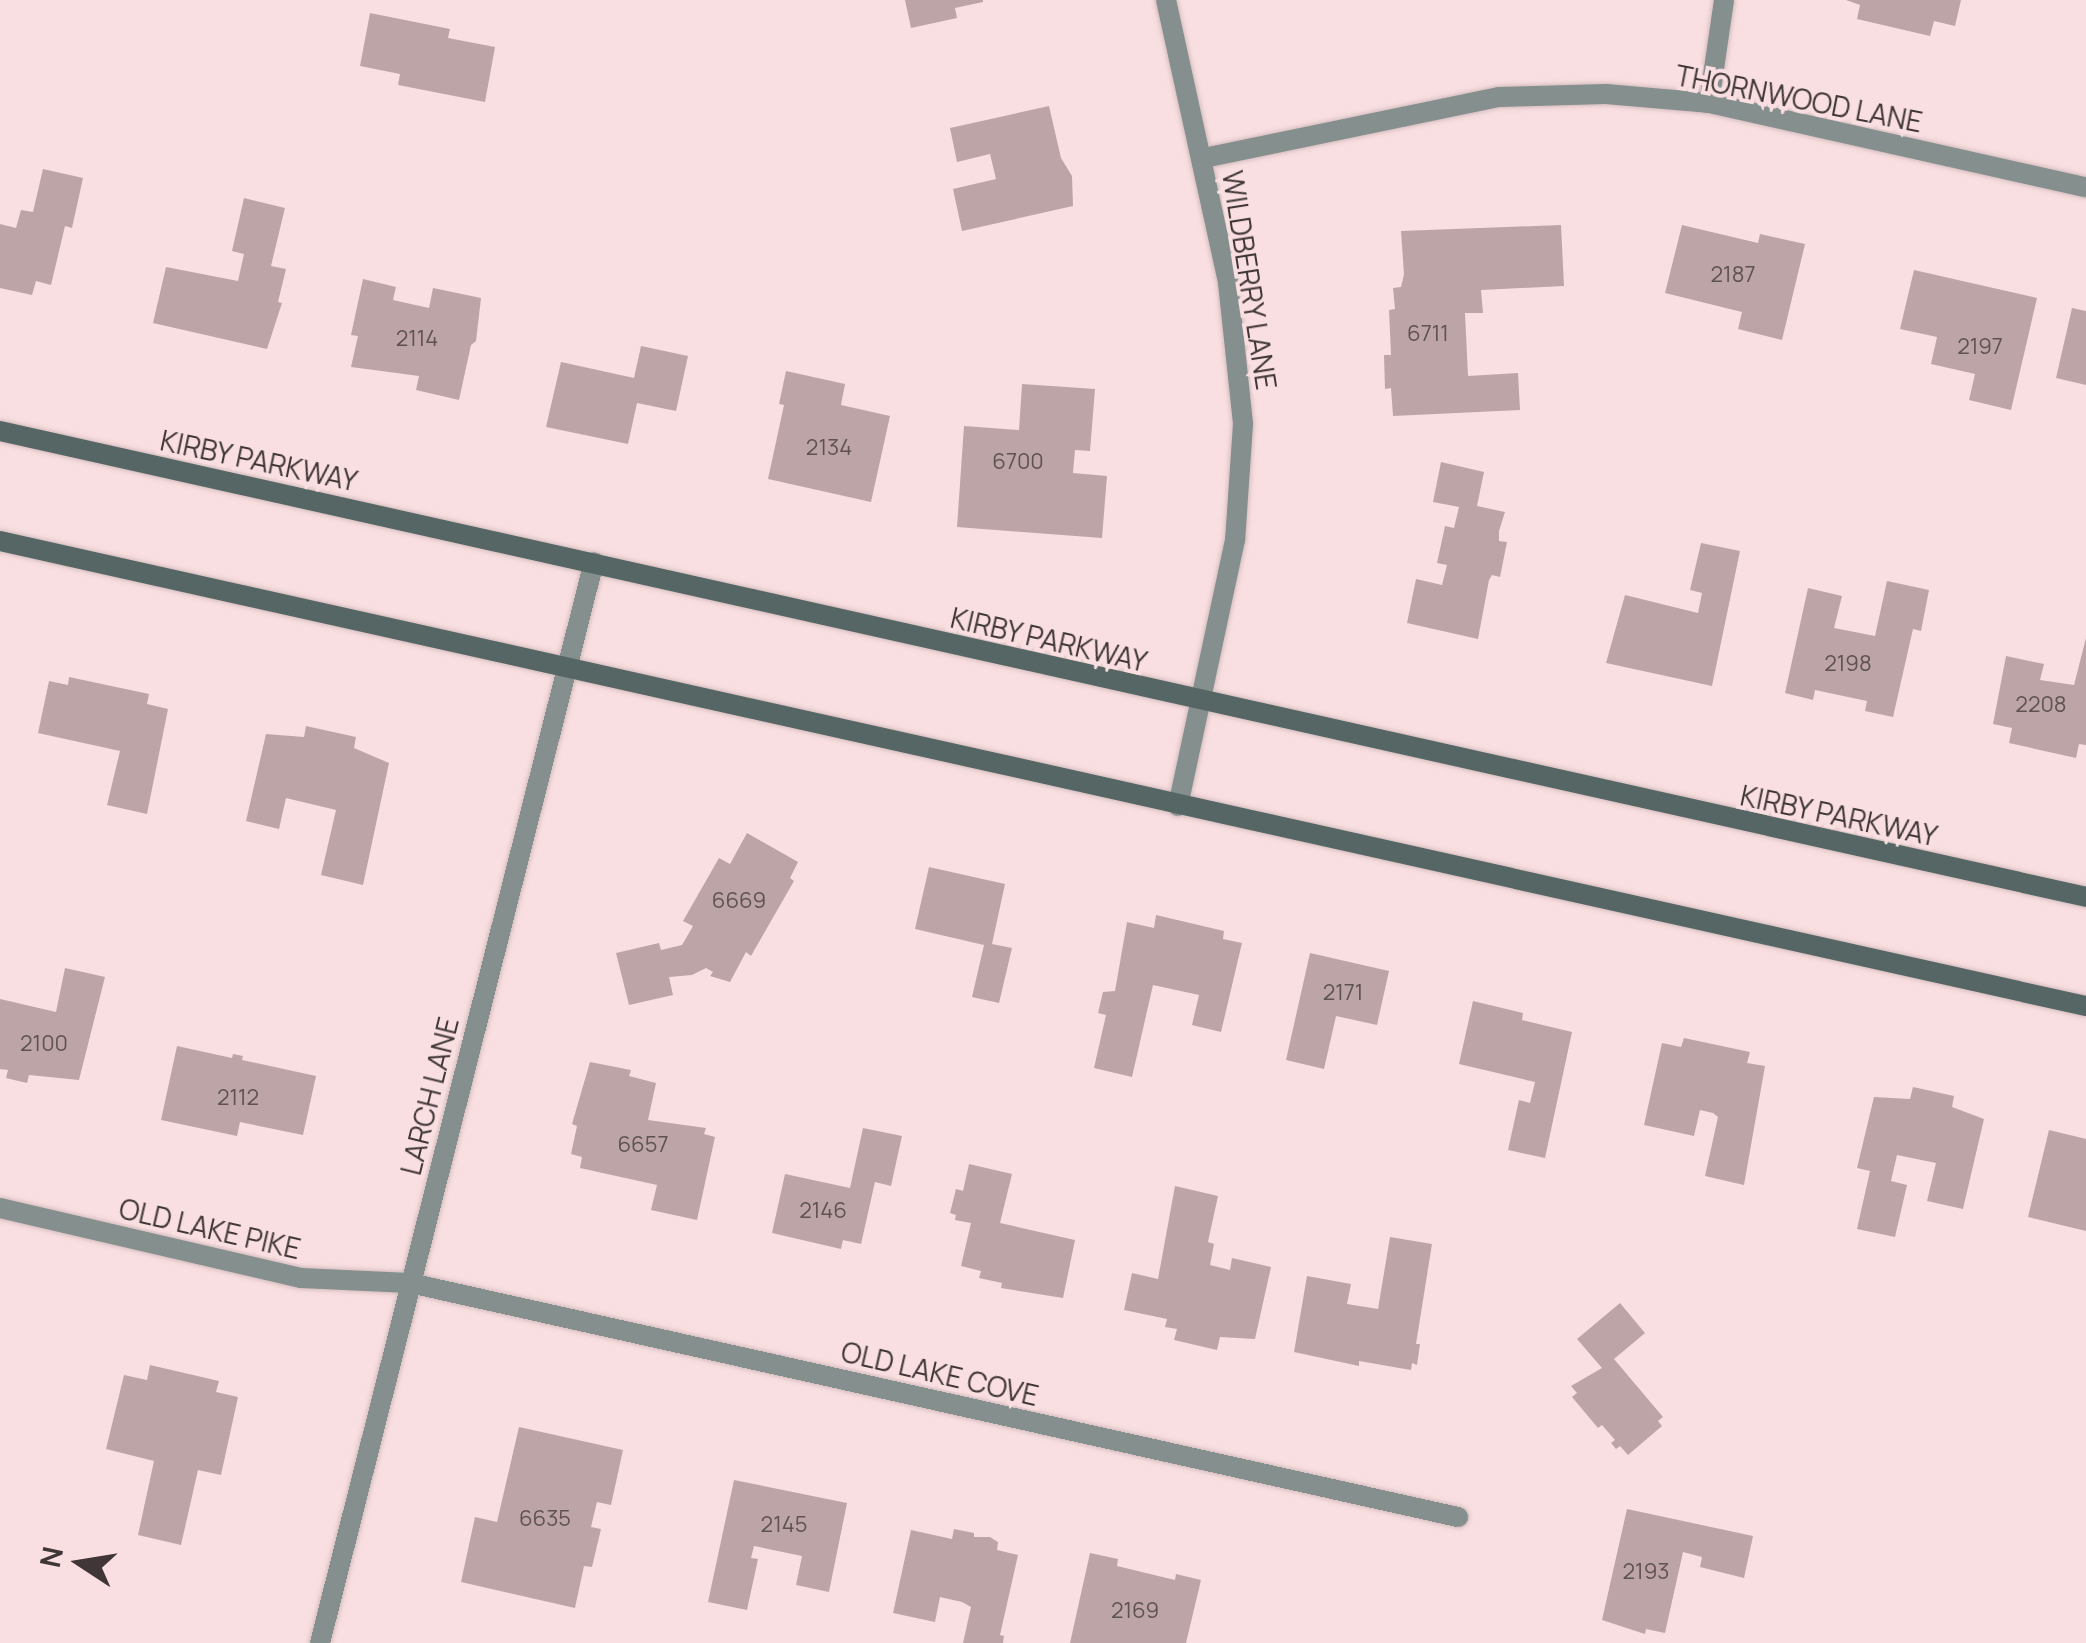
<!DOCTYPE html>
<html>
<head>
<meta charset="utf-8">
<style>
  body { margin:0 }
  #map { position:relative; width:2086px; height:1643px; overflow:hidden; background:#f9dfe1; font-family:Manrope,sans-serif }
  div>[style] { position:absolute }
  .building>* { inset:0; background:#bda5a7 }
  .roads { filter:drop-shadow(0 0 2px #d4bdbf) drop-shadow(0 0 2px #d4bdbf) }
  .minor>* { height:20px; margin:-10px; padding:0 10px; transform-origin:10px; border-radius:10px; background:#848f8e }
  .secondary>* { height:20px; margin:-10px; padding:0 10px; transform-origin:10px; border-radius:10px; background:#566664 }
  span { translate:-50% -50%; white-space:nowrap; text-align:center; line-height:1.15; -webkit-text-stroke:8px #f9dfe1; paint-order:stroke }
  .number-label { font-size:22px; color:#5f5253 }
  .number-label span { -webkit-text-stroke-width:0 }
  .street-label { font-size:28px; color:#403637 }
  .north { position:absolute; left:30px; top:1513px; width:100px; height:100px; -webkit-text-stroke:8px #f9dfe1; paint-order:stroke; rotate:282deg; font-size:28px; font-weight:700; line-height:40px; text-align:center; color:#403637 }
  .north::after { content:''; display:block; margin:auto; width:35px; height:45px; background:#403637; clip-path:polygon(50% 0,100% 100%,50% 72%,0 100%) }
</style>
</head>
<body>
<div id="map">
  <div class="building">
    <div style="clip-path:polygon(905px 0,983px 0,983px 2px,955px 8px,957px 18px,911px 28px)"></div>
    <div style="clip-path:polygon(1846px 0,1961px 0,1955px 26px,1934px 21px,1930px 36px,1857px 19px,1860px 5px)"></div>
    <div style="clip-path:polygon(370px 13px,450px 29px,448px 38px,495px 47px,485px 102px,398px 85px,400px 74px,360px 66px)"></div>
    <div style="clip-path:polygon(1049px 106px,1061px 158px,1072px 176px,1073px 206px,962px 231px,953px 189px,996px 179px,990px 154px,957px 162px,950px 128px)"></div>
    <div style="clip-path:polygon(43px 169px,83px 178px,72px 228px,65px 226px,51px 285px,36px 281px,32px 295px,0 288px,0 224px,16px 228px,21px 210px,33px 212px)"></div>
    <div style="clip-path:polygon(244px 198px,285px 208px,271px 266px,286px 269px,278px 302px,282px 303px,267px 349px,153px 323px,166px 267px,238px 281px,244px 254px,232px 251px)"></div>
    <div style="clip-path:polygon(1561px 225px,1564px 286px,1481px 290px,1483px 313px,1465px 313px,1468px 376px,1518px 373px,1520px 410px,1393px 416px,1391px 388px,1385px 389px,1384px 355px,1391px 355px,1389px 310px,1395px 309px,1393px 288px,1401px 287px,1404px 274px,1401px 231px)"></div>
    <div style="clip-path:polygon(1682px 225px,1758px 243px,1760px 234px,1805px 244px,1782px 340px,1738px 329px,1742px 312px,1665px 293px)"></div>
    <div style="clip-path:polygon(1914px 270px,2037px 298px,2011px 410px,1969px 400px,1975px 374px,1931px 364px,1937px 337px,1900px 329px)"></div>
    <div style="clip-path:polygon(363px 279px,396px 287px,393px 300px,429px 308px,433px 288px,481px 298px,476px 341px,471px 345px,459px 400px,416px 390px,419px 376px,351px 367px,358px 336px,351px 335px)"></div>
    <div style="clip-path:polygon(2072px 308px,2086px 311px,2086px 385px,2056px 378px)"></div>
    <div style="clip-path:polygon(641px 346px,688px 356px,676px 411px,637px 403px,628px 444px,546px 427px,561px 362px,634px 378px)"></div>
    <div style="clip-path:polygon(786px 371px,845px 384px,841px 405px,890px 416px,871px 502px,768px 479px,784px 405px,779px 404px)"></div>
    <div style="clip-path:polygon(1022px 384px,1095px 389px,1090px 451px,1075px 450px,1073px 473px,1107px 476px,1102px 538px,957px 527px,964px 426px,1019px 430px)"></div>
    <div style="clip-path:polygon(1441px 462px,1484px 472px,1477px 506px,1505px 512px,1499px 531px,1499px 541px,1507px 542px,1500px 577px,1492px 575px,1489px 580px,1478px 639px,1407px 623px,1416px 579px,1442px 585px,1447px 565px,1437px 563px,1445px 526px,1454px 528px,1459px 507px,1433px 502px)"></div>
    <div style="clip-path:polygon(1701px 543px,1740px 551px,1712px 686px,1606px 663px,1625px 595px,1698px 613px,1702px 593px,1690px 590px)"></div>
    <div style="clip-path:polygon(1887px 581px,1929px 590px,1921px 631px,1913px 629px,1893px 717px,1865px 711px,1867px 701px,1815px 690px,1813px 700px,1785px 693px,1808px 588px,1842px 596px,1834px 628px,1875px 636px)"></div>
    <div style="clip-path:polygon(2086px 638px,2086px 745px,2079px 744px,2076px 758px,2009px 743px,2012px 728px,1993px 724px,2006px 656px,2044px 664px,2040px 680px,2074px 685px)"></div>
    <div style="clip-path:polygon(69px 677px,149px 694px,147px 704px,168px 709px,147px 814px,107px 805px,120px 751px,38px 733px,49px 681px,68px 685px)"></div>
    <div style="clip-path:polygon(306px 726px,356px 737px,354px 748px,389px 763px,363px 885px,321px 875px,336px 810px,286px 798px,279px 829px,246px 821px,266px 734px,304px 737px)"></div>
    <div style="clip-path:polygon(747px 833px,798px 862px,790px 878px,794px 881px,751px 956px,746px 952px,730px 982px,710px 976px,713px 972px,706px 968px,692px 975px,669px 977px,673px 995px,629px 1005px,616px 953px,659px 943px,661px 950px,682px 945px,693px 926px,683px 921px,719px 858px,730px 864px)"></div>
    <div style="clip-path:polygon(929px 867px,1005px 884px,992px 944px,1012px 948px,999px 1003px,972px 997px,984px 945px,915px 929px)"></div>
    <div style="clip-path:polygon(1156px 915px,1224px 931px,1223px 939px,1242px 943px,1221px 1032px,1192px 1025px,1199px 995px,1153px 985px,1132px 1077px,1094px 1068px,1106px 1015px,1098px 1013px,1103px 992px,1115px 991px,1127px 922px,1154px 928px)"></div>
    <div style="clip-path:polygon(1310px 953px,1389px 971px,1377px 1025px,1336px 1016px,1324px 1069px,1286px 1060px)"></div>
    <div style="clip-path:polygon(65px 968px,105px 977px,79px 1080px,29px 1075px,27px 1083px,6px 1078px,8px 1070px,0 1069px,0 999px,56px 1012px)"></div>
    <div style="clip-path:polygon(1473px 1001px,1523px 1013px,1522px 1020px,1572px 1032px,1545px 1158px,1508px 1150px,1519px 1100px,1530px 1103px,1535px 1082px,1459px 1064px)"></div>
    <div style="clip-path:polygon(1684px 1038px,1750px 1052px,1747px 1063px,1765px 1066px,1744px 1185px,1705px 1176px,1718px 1117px,1713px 1113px,1700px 1110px,1694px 1136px,1644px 1125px,1662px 1043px,1681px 1047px)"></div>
    <div style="clip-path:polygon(177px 1046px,232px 1058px,233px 1054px,243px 1056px,242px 1060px,316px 1076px,303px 1135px,240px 1122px,237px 1136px,161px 1120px)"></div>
    <div style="clip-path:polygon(590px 1062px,631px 1070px,629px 1076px,656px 1083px,648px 1120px,706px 1128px,704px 1134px,715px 1137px,697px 1220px,651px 1210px,657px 1185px,580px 1168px,582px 1157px,571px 1154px,577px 1126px,572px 1124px)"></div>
    <div style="clip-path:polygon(1913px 1087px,1954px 1096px,1952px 1107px,1984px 1119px,1963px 1209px,1927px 1201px,1936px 1163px,1897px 1155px,1891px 1181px,1907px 1185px,1895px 1237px,1857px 1229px,1870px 1171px,1857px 1168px,1874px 1097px,1910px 1099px)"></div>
    <div style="clip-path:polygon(863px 1128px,902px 1136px,891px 1186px,875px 1182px,861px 1244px,843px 1240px,841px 1249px,772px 1233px,785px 1174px,850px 1188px)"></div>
    <div style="clip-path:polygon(2049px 1130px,2086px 1139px,2086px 1231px,2028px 1217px)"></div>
    <div style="clip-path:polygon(969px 1164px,1012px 1174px,1000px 1223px,1075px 1240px,1063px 1298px,1001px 1288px,1002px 1283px,979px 1278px,981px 1271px,961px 1266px,971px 1223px,955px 1220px,956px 1215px,950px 1213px,956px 1189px,963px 1191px)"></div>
    <div style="clip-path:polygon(1175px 1186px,1218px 1196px,1208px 1242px,1214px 1244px,1210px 1265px,1230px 1270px,1232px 1258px,1271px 1267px,1255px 1339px,1220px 1337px,1217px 1350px,1174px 1340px,1177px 1329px,1165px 1327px,1167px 1319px,1124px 1310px,1132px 1273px,1158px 1279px)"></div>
    <div style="clip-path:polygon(1390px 1237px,1432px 1244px,1416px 1344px,1420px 1344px,1417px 1365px,1412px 1363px,1411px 1370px,1359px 1361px,1359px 1366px,1294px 1352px,1307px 1276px,1351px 1284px,1347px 1304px,1378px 1309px)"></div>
    <div style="clip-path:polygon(1620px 1303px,1645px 1333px,1614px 1359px,1663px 1417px,1658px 1421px,1662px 1426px,1628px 1455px,1620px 1446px,1616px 1449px,1611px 1443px,1615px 1440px,1602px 1425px,1598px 1428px,1572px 1397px,1577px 1393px,1571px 1386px,1602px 1368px,1577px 1339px)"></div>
    <div style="clip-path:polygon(150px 1365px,219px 1381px,216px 1392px,238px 1397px,221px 1475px,198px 1470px,181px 1545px,138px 1535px,154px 1461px,106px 1449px,124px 1375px,147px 1380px)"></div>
    <div style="clip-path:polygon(519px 1427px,623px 1450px,611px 1505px,597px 1502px,591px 1527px,601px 1529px,592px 1567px,584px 1566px,575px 1608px,461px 1582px,475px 1517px,497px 1522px)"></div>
    <div style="clip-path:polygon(734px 1480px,847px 1503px,829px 1592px,796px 1585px,802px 1556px,754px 1546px,751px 1558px,758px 1559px,747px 1610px,708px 1602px)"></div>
    <div style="clip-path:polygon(1627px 1509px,1753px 1536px,1744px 1578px,1700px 1567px,1702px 1557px,1683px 1552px,1665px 1633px,1646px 1629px,1645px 1634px,1602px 1620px)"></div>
    <div style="clip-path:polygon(954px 1529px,974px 1533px,974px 1537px,990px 1537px,998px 1542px,997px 1550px,1018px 1555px,1000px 1635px,1004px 1636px,1003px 1643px,963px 1643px,971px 1607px,962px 1602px,940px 1597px,935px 1622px,893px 1613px,911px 1530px,952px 1539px)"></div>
    <div style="clip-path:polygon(1090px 1553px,1118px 1559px,1117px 1566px,1175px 1580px,1176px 1574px,1201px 1580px,1186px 1643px,1070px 1643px)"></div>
  </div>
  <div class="roads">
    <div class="minor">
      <div style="left:1166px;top:0;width:290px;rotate:77.6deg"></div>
      <div style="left:1228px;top:283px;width:142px;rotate:83.9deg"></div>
      <div style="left:1243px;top:424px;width:116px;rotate:93.9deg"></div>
      <div style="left:1235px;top:540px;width:272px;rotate:102.1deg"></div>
      <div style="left:1709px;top:103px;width:104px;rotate:-81.7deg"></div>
      <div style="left:1204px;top:158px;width:301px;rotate:-11.7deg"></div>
      <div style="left:1499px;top:97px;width:107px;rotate:-1.6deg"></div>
      <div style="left:1606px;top:94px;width:103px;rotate:5deg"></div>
      <div style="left:1709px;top:103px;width:386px;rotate:12.6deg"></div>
      <div style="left:0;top:1208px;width:309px;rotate:13.1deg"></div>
      <div style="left:301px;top:1278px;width:109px;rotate:2.6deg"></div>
      <div style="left:410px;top:1283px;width:1074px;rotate:12.59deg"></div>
      <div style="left:320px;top:1643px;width:1115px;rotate:-75.78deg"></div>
    </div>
    <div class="secondary">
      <div style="left:0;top:431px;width:2137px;rotate:12.59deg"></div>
      <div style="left:0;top:541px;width:2137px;rotate:12.57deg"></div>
    </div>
  </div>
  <div class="number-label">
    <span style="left:1733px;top:275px">2187</span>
    <span style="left:1428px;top:334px">6711</span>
    <span style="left:417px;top:339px">2114</span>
    <span style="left:1980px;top:347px">2197</span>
    <span style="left:829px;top:448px">2134</span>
    <span style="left:1018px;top:462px">6700</span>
    <span style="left:1848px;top:664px">2198</span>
    <span style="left:2041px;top:705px">2208</span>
    <span style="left:739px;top:901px">6669</span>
    <span style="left:1343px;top:993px">2171</span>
    <span style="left:44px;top:1044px">2100</span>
    <span style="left:238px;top:1098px">2112</span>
    <span style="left:643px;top:1145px">6657</span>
    <span style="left:823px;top:1211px">2146</span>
    <span style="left:545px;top:1519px">6635</span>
    <span style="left:784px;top:1525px">2145</span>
    <span style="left:1646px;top:1572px">2193</span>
    <span style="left:1135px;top:1611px">2169</span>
  </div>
  <div class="street-label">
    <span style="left:1799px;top:98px;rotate:11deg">THORNWOOD LANE</span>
    <span style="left:1250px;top:280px;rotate:81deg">WILDBERRY LANE</span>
    <span style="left:259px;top:460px;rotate:12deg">KIRBY PARKWAY</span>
    <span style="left:1049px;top:639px;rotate:13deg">KIRBY PARKWAY</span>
    <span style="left:1839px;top:815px;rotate:12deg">KIRBY PARKWAY</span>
    <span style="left:429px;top:1096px;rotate:-76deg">LARCH LANE</span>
    <span style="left:210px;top:1228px;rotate:13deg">OLD LAKE PIKE</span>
    <span style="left:940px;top:1373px;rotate:13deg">OLD LAKE COVE</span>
  </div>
  <div class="north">N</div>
</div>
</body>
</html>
